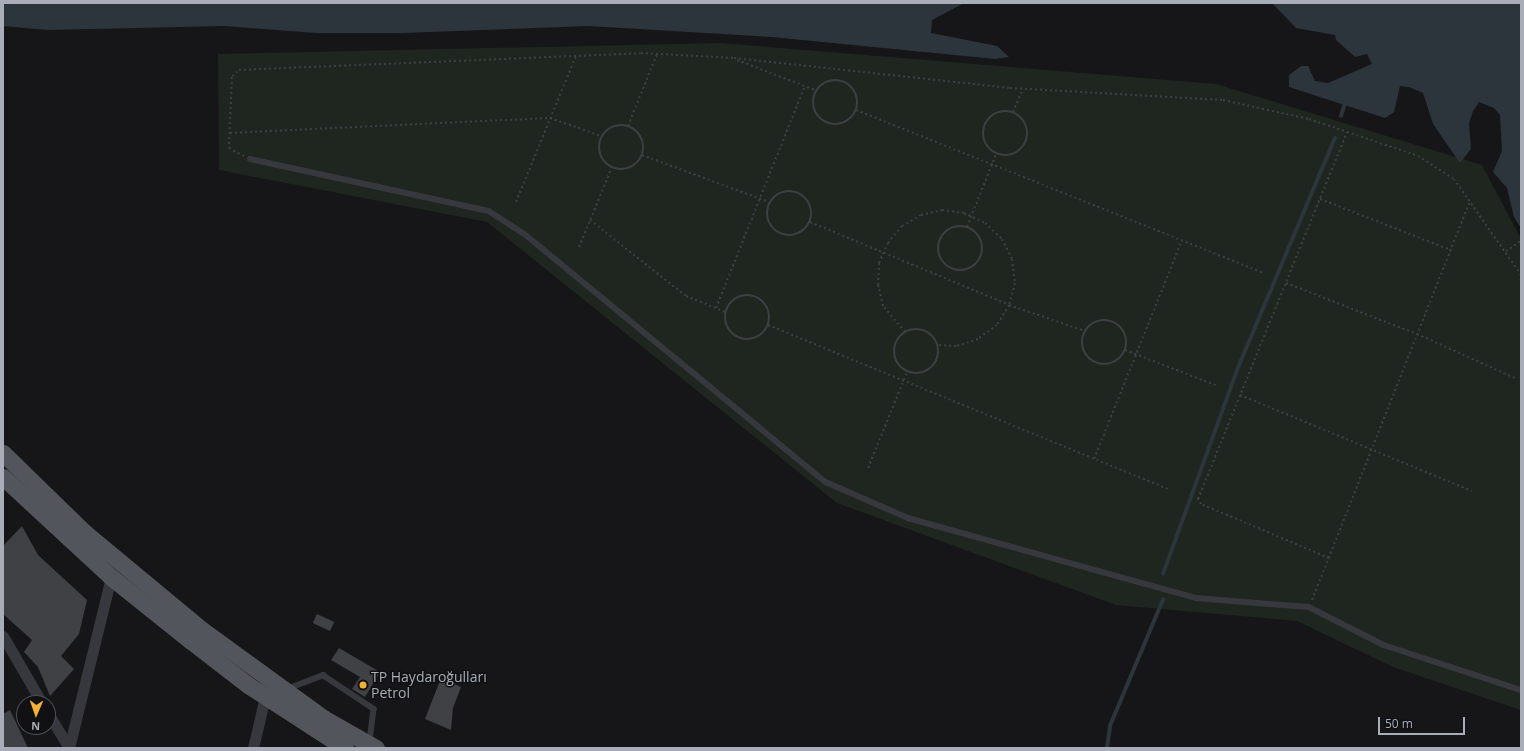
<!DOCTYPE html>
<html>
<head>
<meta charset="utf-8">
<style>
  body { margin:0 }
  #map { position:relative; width:1524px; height:751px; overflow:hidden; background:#161618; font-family:"Open Sans",sans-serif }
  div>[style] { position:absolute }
  .green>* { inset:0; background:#1e261f }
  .water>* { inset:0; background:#2c353c }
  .stream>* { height:3.5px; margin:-1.75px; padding:0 1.75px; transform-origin:1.75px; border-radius:1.75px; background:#2c353c }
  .building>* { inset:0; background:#404145; transform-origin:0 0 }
  .path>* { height:2px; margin-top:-1px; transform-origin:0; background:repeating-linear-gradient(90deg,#3d3f44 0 2px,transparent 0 5px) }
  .path>.ring { margin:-1px; padding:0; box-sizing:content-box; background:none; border:2px solid #3d3f44; border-radius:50% }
  .lane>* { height:5.5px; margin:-2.75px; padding:0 2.75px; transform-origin:2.75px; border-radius:2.75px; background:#37383d }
  .street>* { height:11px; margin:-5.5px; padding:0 5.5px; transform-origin:5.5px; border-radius:5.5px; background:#37383d }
  .primary>* { height:17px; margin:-8.5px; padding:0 8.5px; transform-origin:8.5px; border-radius:8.5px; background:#53555c }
  .dots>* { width:11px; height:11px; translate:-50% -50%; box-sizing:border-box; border:2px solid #111113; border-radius:50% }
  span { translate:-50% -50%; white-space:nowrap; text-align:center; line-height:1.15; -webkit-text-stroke:3px #111113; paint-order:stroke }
  .poi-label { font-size:14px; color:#a8adb8 }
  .left { translate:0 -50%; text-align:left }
  .frame { position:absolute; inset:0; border:4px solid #a8adb8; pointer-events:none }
  .north { position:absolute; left:16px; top:695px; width:40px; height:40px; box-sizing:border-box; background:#111113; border:1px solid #4d4f55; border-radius:50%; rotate:182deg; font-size:11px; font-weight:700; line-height:16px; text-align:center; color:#a8adb8 }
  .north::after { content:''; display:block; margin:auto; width:14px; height:18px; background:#f2b134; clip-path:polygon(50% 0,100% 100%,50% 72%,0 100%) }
  .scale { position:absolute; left:1378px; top:717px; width:87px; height:18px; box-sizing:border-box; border:2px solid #a8adb8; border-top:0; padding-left:5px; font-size:12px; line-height:14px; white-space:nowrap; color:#a8adb8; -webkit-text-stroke:3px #111113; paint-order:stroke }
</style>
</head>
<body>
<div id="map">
  <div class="green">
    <div style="clip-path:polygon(721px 43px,1216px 84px,1482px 165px,1521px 239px,1521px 710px,1393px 667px,1297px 621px,1116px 605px,837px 503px,487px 222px,219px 170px,218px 54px)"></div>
  </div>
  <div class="water">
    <div style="clip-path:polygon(3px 3px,964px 3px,932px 20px,931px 33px,997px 46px,1009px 57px,995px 59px,772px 37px,589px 26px,403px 33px,316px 33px,224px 26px,48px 30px,3px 26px)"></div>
    <div style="clip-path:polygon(1272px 3px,1521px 3px,1521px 228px,1514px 217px,1507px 188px,1493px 172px,1502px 151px,1500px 115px,1494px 108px,1479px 102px,1473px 111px,1469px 123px,1471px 149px,1460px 163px,1433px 124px,1423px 93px,1409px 87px,1400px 86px,1394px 112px,1385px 118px,1289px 87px,1289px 75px,1301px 66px,1308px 66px,1315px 81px,1328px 83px,1372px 64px,1367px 54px,1355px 57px,1336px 40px,1335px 35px,1296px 28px)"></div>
  </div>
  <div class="stream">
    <div style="left:1341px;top:116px;width:17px;rotate:-73deg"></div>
    <div style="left:1163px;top:574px;width:225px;rotate:-70deg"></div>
    <div style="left:1240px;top:363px;width:244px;rotate:-67.1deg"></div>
    <div style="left:1107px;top:748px;width:22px;rotate:-82deg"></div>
    <div style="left:1110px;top:726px;width:137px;rotate:-67.2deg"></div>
  </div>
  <div class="building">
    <div style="clip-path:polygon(22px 526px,38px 555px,87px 600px,79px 634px,61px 656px,74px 669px,50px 696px,38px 667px,24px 652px,32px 640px,3px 614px,3px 546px)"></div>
    <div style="left:317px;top:614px;width:19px;height:10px;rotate:25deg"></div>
    <div style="clip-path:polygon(339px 648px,380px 672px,365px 697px,352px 689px,360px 677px,331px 660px)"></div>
    <div style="clip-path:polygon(441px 678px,461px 687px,453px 708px,451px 730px,425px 719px)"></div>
    <div style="clip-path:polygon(10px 710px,28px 748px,3px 748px,3px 714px)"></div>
  </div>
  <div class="path">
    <div style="left:737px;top:60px;width:84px;rotate:21deg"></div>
    <div class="ring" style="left:813px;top:80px;width:42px;height:42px"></div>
    <div style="left:856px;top:110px;width:439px;rotate:21.8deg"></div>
    <div class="ring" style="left:983px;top:111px;width:42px;height:42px"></div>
    <div style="left:1013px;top:112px;width:25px;rotate:-67deg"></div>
    <div class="ring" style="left:599px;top:125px;width:42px;height:42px"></div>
    <div style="left:628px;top:126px;width:78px;rotate:-68.1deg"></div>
    <div style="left:230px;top:133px;width:320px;rotate:-2.7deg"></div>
    <div style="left:550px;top:118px;width:54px;rotate:19.4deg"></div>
    <div style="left:642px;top:155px;width:135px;rotate:20.3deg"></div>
    <div style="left:244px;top:156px;width:16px;rotate:-153deg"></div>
    <div style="left:230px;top:149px;width:5px;rotate:-101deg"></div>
    <div style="left:229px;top:144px;width:68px;rotate:-87.5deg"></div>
    <div style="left:232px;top:76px;width:9px;rotate:-41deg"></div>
    <div style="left:239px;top:70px;width:402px;rotate:-2.4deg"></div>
    <div style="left:641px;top:53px;width:93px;rotate:3.1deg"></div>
    <div style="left:734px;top:58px;width:278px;rotate:6.2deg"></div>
    <div style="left:1010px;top:88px;width:213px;rotate:3.2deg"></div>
    <div style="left:1223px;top:100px;width:88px;rotate:12.5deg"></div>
    <div style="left:1309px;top:119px;width:115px;rotate:18.7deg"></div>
    <div style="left:1418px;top:156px;width:43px;rotate:32.6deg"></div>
    <div style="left:1454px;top:179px;width:117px;rotate:55.1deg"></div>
    <div class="ring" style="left:767px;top:191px;width:42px;height:42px"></div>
    <div style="left:1320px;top:199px;width:141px;rotate:21.3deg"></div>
    <div style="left:516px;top:202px;width:158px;rotate:-67.7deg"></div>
    <div style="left:590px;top:220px;width:122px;rotate:38.4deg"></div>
    <div style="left:686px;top:296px;width:42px;rotate:22.3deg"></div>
    <div style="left:810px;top:222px;width:216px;rotate:22.6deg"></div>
    <div style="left:1009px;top:305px;width:80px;rotate:18.9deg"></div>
    <div class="ring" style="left:938px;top:226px;width:42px;height:42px"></div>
    <div style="left:967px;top:227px;width:79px;rotate:-68.3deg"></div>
    <div style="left:579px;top:247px;width:87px;rotate:-67.6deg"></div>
    <div style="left:1506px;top:251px;width:18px;rotate:-34deg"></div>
    <div style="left:1286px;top:283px;width:141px;rotate:21.3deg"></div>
    <div style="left:1417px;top:334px;width:107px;rotate:24.2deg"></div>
    <div class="ring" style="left:725px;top:295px;width:42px;height:42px"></div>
    <div style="left:716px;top:308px;width:239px;rotate:-68.2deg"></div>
    <div class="ring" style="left:1082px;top:320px;width:42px;height:42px"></div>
    <div style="left:768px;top:325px;width:432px;rotate:22.3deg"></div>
    <div class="ring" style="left:894px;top:329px;width:42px;height:42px"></div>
    <div style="left:905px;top:332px;width:34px;rotate:-130deg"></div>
    <div style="left:883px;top:306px;width:22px;rotate:-103deg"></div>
    <div style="left:878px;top:285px;width:22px;rotate:-87deg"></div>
    <div style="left:879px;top:263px;width:22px;rotate:-66deg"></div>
    <div style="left:888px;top:243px;width:22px;rotate:-51deg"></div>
    <div style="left:902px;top:226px;width:22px;rotate:-30deg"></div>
    <div style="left:921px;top:215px;width:22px;rotate:-13deg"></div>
    <div style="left:942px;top:210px;width:22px;rotate:8deg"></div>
    <div style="left:964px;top:213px;width:23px;rotate:25deg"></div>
    <div style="left:985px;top:223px;width:23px;rotate:43deg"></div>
    <div style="left:1002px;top:239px;width:22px;rotate:63deg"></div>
    <div style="left:1012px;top:259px;width:24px;rotate:83deg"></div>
    <div style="left:1015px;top:283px;width:23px;rotate:105deg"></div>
    <div style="left:1009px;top:305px;width:23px;rotate:121deg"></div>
    <div style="left:997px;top:325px;width:24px;rotate:144deg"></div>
    <div style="left:978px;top:339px;width:23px;rotate:162deg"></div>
    <div style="left:956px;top:346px;width:18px;rotate:-177deg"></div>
    <div style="left:1125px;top:350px;width:100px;rotate:21.2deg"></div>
    <div style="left:1240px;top:395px;width:251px;rotate:22.5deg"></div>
    <div style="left:1094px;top:459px;width:236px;rotate:-68.1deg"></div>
    <div style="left:868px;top:468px;width:104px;rotate:-67.9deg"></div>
    <div style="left:1329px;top:558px;width:139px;rotate:-157.1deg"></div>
    <div style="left:1201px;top:504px;width:6px;rotate:-121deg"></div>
    <div style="left:1198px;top:499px;width:396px;rotate:-67.9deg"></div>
    <div style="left:1312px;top:600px;width:429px;rotate:-68.4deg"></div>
  </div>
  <div class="lane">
    <div style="left:250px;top:159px;width:245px;rotate:12.3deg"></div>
    <div style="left:489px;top:211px;width:44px;rotate:33deg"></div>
    <div style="left:526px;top:235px;width:389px;rotate:39.5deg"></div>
    <div style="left:826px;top:482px;width:90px;rotate:23.7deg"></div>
    <div style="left:908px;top:518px;width:299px;rotate:15.5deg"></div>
    <div style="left:1196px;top:598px;width:113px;rotate:4.6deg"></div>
    <div style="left:1309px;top:607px;width:84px;rotate:26.9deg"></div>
    <div style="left:1384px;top:645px;width:144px;rotate:18.2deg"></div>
    <div style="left:287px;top:689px;width:39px;rotate:-21deg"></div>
    <div style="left:323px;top:675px;width:61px;rotate:33.7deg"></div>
    <div style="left:374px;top:709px;width:33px;rotate:97deg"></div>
  </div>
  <div class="street">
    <div style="left:3px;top:636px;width:78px;rotate:59.8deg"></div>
    <div style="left:48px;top:713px;width:41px;rotate:59deg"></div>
    <div style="left:69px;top:748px;width:176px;rotate:-76.2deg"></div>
    <div style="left:253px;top:748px;width:52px;rotate:-76.8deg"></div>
  </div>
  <div class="primary">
    <div style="left:3px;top:453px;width:113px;rotate:44.3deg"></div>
    <div style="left:84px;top:532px;width:152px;rotate:39.7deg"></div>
    <div style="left:201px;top:629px;width:151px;rotate:36.1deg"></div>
    <div style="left:323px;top:718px;width:61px;rotate:29.5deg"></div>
    <div style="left:3px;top:477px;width:147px;rotate:42.8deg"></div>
    <div style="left:111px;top:577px;width:102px;rotate:38.7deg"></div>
    <div style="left:191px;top:641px;width:72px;rotate:37.7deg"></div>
    <div style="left:248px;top:685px;width:116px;rotate:33deg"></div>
  </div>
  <div class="dots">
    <div style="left:363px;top:685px;background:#f2b134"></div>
  </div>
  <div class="poi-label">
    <span class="left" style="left:371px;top:685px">TP Haydaroğulları<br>Petrol</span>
  </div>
  <div class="frame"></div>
  <div class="north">N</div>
  <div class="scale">50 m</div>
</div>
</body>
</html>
